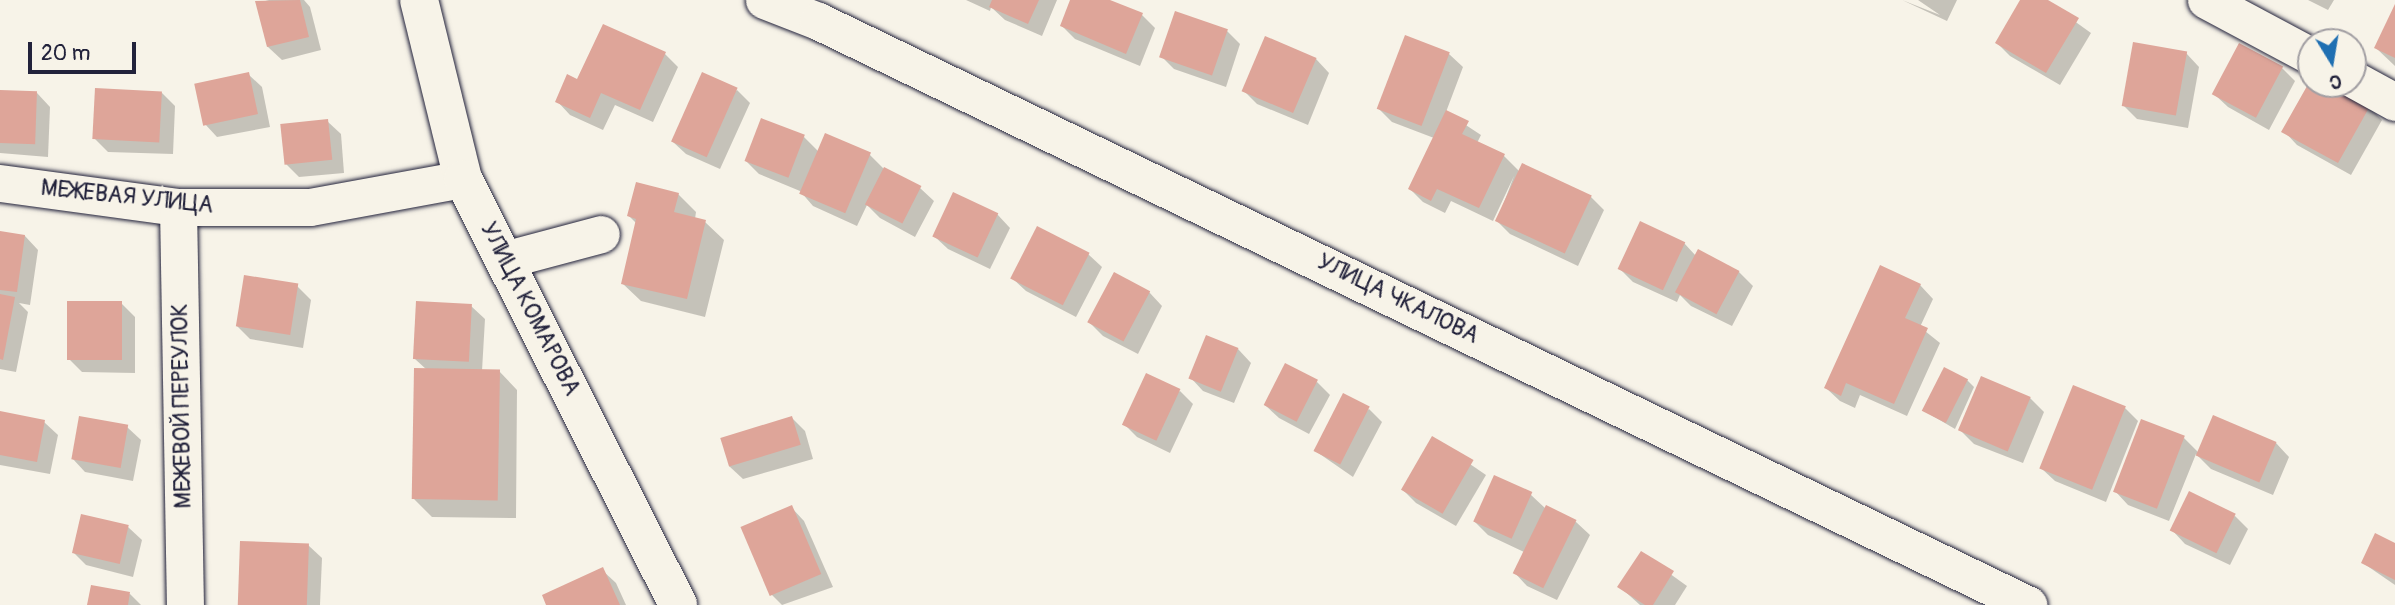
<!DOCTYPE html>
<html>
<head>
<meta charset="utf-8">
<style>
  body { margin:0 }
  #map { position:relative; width:2395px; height:605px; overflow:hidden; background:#f7f3e8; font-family:Pangolin,sans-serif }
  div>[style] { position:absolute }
  .shadow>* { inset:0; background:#0003 }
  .building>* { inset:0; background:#dea599; transform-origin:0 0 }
  .roads { filter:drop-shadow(0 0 2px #22223b) drop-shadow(0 0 2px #22223b) }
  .minor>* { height:37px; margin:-18.5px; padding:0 18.5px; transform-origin:18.5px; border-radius:18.5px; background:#f7f3e8 }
  .major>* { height:38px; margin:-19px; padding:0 19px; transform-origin:19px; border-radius:19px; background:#f7f3e8 }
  span { translate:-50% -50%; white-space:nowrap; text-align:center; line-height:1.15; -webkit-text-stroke:5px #f7f3e8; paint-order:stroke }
  .street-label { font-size:23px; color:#22223b }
  .north { position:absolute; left:2297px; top:28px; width:70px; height:70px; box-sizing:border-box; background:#f7f3e8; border:2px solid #a29fa3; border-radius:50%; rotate:169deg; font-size:19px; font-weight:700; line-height:28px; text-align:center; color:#22223b }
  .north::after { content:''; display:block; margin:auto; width:24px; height:32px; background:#1f6fb2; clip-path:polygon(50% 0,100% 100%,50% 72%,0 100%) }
  .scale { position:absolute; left:28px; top:42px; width:108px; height:32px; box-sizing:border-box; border:4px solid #22223b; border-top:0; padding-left:9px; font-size:21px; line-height:24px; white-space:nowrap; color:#22223b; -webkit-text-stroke:5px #f7f3e8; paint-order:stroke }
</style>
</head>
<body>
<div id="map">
  <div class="shadow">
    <div style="clip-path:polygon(269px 0,304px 0,310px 7px,321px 50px,282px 60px,268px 47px,258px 3px)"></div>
    <div style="clip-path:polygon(966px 0,1057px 0,1042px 36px,1005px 20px,991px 7px,990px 11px)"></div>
    <div style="clip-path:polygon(1072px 0,1106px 0,1142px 15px,1155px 28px,1140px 66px,1075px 39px,1062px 26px)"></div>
    <div style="clip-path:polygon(1902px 0,1940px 15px,1918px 0,1957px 0,1947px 21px)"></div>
    <div style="clip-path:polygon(2022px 0,2045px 0,2091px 33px,2060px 85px,2010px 56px,1997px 43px)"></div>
    <div style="clip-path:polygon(2308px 0,2334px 0,2328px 10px)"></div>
    <div style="clip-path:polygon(2395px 8px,2395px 66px,2376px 48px)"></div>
    <div style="clip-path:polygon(1227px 31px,1240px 44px,1226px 87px,1174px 69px,1161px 56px)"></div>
    <div style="clip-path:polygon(1406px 38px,1449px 54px,1463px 67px,1446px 112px,1481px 135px,1477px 143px,1504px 156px,1520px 172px,1591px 197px,1604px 210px,1578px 266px,1510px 234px,1497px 221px,1514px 176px,1493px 221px,1451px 201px,1445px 213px,1423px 202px,1410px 189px,1434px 138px,1392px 122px,1379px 109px)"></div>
    <div style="clip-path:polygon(2240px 46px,2282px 68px,2295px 81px,2269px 130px,2228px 107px,2214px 94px)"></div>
    <div style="clip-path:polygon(2186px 53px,2199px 67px,2188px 128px,2137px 119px,2123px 105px)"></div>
    <div style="clip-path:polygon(665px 54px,678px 67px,653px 122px,615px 105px,603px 130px,570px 115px,557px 101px,578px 81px)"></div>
    <div style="clip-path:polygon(1316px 59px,1329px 73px,1308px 125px,1257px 104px,1244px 91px)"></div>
    <div style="clip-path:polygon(248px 74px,262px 87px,270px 127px,217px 137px,204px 123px)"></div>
    <div style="clip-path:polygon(2311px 83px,2327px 84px,2369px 107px,2382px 120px,2351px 175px,2297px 145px,2284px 131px)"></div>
    <div style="clip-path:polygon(737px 90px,750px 103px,720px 169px,686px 154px,672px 141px)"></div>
    <div style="clip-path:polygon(0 92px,37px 93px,50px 107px,48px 157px,0 153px)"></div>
    <div style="clip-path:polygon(161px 92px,175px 106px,173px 154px,108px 152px,94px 138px)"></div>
    <div style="clip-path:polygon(327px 121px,341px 134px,344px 173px,299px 177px,286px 164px)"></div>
    <div style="clip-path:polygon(804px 137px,818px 151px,870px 155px,884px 169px,920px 188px,934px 201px,915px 237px,880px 218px,867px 205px,857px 226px,813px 206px,800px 191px,759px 174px,746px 161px)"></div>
    <div style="clip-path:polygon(678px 194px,696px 212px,695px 219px,705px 222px,724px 240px,705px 317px,641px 301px,622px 283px,637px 224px,629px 216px)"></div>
    <div style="clip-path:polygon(997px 214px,1010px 228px,990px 269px,948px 249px,934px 236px)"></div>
    <div style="clip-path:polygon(0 233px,25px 236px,38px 250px,30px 305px,19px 303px,28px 312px,16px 372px,0 369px)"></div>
    <div style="clip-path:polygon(1684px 243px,1696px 256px,1739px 272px,1753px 286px,1732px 326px,1691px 306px,1680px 295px,1677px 302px,1633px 282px,1620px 269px)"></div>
    <div style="clip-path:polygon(1088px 254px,1102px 267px,1076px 317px,1026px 291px,1012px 278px)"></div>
    <div style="clip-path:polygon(1920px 285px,1933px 299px,1920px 327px,1940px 343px,1907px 416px,1860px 395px,1855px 408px,1840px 401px,1826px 388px)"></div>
    <div style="clip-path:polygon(297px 286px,311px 300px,303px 348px,250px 339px,237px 326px)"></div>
    <div style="clip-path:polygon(1149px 292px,1162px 306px,1138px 354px,1103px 336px,1090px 323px)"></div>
    <div style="clip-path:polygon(121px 303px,135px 317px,135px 373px,82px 372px,69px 359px)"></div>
    <div style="clip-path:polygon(471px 306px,485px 319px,482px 371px,499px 371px,517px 390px,516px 518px,432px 517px,414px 499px,427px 370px,415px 359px)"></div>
    <div style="clip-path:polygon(1238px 349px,1251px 363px,1234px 403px,1203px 391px,1190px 377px)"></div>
    <div style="clip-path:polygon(1967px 380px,1974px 387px,1955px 429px,1926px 412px)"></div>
    <div style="clip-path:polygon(1317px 382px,1330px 395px,1309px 434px,1279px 418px,1265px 405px)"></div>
    <div style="clip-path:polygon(1180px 391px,1193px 404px,1170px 453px,1137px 437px,1124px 424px)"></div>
    <div style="clip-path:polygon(2030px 398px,2044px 412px,2023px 463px,1974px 444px,1961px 431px)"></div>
    <div style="clip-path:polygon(2125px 408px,2138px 421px,2106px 502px,2055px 481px,2041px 468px)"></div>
    <div style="clip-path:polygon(1369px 409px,1382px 422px,1353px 477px,1314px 450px)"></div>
    <div style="clip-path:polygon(0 413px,44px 422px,58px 435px,50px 474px,0 465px)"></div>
    <div style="clip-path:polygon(792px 418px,805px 431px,813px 459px,743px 479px,729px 466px)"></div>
    <div style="clip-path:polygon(127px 427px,141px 440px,133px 481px,85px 472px,72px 458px)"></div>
    <div style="clip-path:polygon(1432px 438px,1486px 475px,1456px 526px,1416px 503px,1403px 490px)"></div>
    <div style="clip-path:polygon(2184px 438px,2199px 453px,2276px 443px,2289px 457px,2273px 495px,2211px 469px,2196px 454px,2169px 521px,2128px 505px,2115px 491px)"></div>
    <div style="clip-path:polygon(1530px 494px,1546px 509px,1576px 522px,1590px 535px,1557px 600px,1527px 586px,1514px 572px,1524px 552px,1488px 535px,1475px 522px)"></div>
    <div style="clip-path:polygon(791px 507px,804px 521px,833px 587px,782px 605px,771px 594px)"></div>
    <div style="clip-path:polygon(2235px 516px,2248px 529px,2230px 565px,2185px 544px,2172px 530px)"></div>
    <div style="clip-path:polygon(128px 527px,142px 540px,133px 577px,86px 565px,73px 552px)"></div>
    <div style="clip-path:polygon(308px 545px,322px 558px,320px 605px,240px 605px)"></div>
    <div style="clip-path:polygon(2395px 545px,2395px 585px,2363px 563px)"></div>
    <div style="clip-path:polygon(1641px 553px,1687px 586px,1675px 605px,1640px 605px,1620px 587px)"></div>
    <div style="clip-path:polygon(602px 570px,616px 583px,626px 605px,548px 605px)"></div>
    <div style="clip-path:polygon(130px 594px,141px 605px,89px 605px)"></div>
  </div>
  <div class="building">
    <div style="clip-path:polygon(300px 0,309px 37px,267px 47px,255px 1px)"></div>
    <div style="clip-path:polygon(992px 0,1039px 0,1028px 24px,989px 7px)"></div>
    <div style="clip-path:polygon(1070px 0,1110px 0,1143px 13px,1126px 54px,1060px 26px)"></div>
    <div style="clip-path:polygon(2020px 0,2048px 0,2079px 18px,2046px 73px,1995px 43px)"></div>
    <div style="clip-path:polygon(2395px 4px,2395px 58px,2374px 48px)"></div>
    <div style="left:1175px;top:11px;width:56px;height:49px;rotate:19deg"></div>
    <div style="clip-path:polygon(603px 24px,666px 52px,640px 110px,601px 93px,590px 118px,555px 102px,567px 74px,577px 79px)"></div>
    <div style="left:1405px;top:35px;width:48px;height:79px;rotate:21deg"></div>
    <div style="left:1265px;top:36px;width:56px;height:60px;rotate:23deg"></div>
    <div style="left:2133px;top:42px;width:55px;height:65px;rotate:10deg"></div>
    <div style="left:2239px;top:43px;width:50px;height:58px;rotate:28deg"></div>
    <div style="left:249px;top:72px;width:43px;height:56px;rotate:78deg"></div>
    <div style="left:702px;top:72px;width:39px;height:76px;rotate:24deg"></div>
    <div style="clip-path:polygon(2311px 79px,2311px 84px,2331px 84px,2370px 106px,2338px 163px,2281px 132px)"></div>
    <div style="left:95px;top:88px;width:67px;height:51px;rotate:3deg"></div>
    <div style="left:0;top:90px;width:37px;height:53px;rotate:2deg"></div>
    <div style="clip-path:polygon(1446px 110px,1469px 121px,1462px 134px,1505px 154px,1479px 208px,1437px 189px,1431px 201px,1408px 189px)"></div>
    <div style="left:761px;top:118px;width:47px;height:46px;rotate:21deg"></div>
    <div style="left:328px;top:119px;width:41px;height:48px;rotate:84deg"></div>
    <div style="left:825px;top:133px;width:50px;height:66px;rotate:23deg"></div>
    <div style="left:1522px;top:163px;width:77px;height:64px;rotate:25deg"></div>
    <div style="left:884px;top:167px;width:42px;height:42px;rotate:27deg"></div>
    <div style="clip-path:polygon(636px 182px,679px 193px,674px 212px,706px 220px,687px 299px,621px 284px,636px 219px,627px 216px)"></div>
    <div style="left:953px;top:192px;width:50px;height:49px;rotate:25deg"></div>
    <div style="left:1640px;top:221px;width:50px;height:53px;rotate:25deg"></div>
    <div style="left:1037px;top:226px;width:59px;height:59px;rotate:27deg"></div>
    <div style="clip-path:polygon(0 231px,25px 235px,17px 292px,0 290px)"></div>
    <div style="left:1698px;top:249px;width:47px;height:49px;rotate:28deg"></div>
    <div style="clip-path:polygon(1880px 265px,1921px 284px,1905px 318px,1928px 328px,1894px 404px,1846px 383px,1841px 396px,1824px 388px)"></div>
    <div style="left:1114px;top:272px;width:41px;height:57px;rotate:28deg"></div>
    <div style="left:244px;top:275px;width:55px;height:52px;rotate:9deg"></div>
    <div style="clip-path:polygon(0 294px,15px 297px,3px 360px,0 359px)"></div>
    <div style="left:122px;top:301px;width:59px;height:55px;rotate:90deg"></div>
    <div style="left:416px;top:301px;width:56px;height:58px;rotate:3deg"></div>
    <div style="left:1206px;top:335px;width:35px;height:47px;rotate:22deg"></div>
    <div style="left:1285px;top:363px;width:37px;height:47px;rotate:27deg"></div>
    <div style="left:1944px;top:367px;width:27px;height:49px;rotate:27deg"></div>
    <div style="left:414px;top:368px;width:86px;height:131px;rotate:1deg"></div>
    <div style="left:1146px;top:373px;width:38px;height:57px;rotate:25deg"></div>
    <div style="left:1981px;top:376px;width:54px;height:59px;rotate:23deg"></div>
    <div style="left:2073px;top:385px;width:57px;height:90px;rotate:22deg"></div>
    <div style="left:1343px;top:393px;width:30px;height:65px;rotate:27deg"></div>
    <div style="clip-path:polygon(0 411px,45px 420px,37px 462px,0 455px)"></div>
    <div style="left:2213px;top:415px;width:69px;height:44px;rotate:23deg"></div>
    <div style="left:79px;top:416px;width:50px;height:44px;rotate:10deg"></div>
    <div style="left:792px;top:416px;width:30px;height:75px;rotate:73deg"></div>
    <div style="left:2141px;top:419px;width:47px;height:78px;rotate:21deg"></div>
    <div style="left:1432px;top:436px;width:48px;height:62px;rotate:30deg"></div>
    <div style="left:1494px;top:475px;width:42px;height:51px;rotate:24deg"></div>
    <div style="left:2189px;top:491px;width:52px;height:44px;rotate:26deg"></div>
    <div style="left:792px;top:505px;width:75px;height:56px;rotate:67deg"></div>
    <div style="left:1546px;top:505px;width:34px;height:76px;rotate:26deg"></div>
    <div style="left:81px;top:514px;width:49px;height:40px;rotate:13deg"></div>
    <div style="clip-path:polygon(2375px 533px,2395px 543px,2395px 580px,2361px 563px)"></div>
    <div style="left:240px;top:541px;width:69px;height:64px;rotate:2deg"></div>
    <div style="clip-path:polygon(1641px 551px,1674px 571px,1653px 605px,1645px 605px,1617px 587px)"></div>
    <div style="clip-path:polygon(603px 567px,620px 605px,546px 605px,542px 595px)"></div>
    <div style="clip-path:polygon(91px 585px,130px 592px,128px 605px,87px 605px)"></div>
  </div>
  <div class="roads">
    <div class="minor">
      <div style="left:764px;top:0;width:58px;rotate:21.3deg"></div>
      <div style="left:818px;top:21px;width:1344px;rotate:25.75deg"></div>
      <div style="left:2206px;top:0;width:119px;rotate:28.1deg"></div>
      <div style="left:2353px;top:79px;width:48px;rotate:28.7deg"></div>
      <div style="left:0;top:183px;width:180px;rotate:7.7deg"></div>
      <div style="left:178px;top:207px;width:132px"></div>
      <div style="left:310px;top:207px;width:156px;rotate:-10.4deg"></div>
      <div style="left:178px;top:207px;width:398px;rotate:89deg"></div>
      <div style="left:507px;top:259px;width:97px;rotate:-14.9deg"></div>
    </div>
    <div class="major">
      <div style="left:419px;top:0;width:184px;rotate:76.2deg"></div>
      <div style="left:463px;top:179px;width:477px;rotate:63.2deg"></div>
    </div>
  </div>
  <div class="street-label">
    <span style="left:127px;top:197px;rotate:6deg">МЕЖЕВАЯ УЛИЦА</span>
    <span style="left:1398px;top:299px;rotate:26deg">УЛИЦА ЧКАЛОВА</span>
    <span style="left:530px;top:309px;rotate:63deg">УЛИЦА КОМАРОВА</span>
    <span style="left:182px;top:406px;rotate:-91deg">МЕЖЕВОЙ ПЕРЕУЛОК</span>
  </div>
  <div class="north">С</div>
  <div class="scale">20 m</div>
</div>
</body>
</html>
